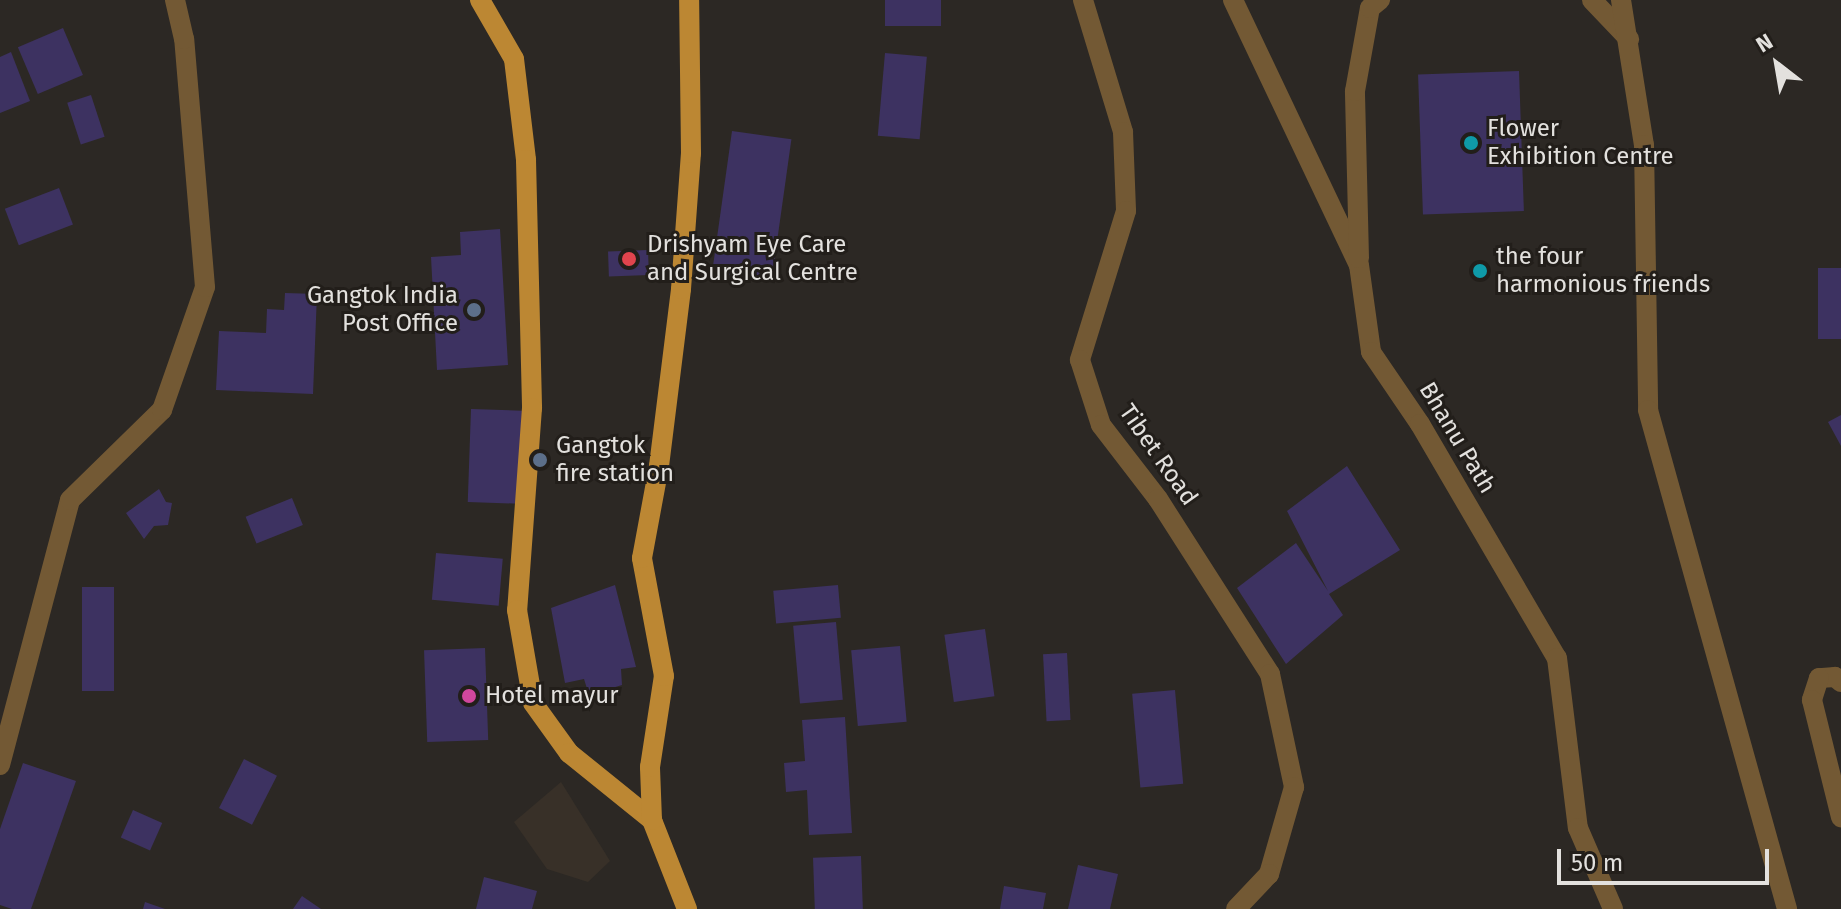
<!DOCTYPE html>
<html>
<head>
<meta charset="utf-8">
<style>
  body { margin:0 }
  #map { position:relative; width:1841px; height:909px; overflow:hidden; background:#2c2824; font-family:"Fira Sans",sans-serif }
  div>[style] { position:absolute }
  .built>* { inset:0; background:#383028 }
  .building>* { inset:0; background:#3d3261; transform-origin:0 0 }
  .minor>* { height:20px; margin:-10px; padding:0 10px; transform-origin:10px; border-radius:10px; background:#735934 }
  .major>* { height:20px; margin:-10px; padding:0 10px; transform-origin:10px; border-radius:10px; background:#bc8733 }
  .dots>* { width:22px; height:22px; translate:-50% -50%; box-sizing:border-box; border:4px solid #221e1a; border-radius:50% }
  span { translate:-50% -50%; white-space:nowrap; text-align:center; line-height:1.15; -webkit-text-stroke:6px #221e1a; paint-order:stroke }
  .poi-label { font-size:24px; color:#e3e1de }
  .left { translate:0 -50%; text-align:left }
  .right { translate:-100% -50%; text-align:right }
  .street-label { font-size:24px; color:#e3e1de }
  .north { position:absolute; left:1737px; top:24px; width:80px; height:80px; -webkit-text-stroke:6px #221e1a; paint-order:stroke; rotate:329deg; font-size:22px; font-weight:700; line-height:32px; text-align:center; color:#e3e1de }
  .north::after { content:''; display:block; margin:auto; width:28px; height:36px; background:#e3e1de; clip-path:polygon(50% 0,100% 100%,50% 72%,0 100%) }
  .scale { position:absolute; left:1557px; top:849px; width:212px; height:36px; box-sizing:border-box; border:4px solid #e3e1de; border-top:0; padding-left:10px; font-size:24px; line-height:28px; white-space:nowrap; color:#e3e1de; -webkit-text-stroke:6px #221e1a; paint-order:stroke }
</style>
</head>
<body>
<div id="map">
  <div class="built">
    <div style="clip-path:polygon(561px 782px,610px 861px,588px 882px,547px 869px,514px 822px)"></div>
  </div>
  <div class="building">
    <div style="left:885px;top:0;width:56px;height:26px"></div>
    <div style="left:63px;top:28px;width:51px;height:49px;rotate:67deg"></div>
    <div style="clip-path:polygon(11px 52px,30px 101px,0 113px,0 57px)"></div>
    <div style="left:885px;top:53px;width:42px;height:83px;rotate:5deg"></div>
    <div style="left:1519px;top:71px;width:140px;height:101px;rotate:88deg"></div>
    <div style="left:91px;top:95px;width:44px;height:25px;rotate:72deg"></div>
    <div style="left:732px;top:131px;width:60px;height:143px;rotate:8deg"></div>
    <div style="left:59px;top:188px;width:39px;height:58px;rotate:69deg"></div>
    <div style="clip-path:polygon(500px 229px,508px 365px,437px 370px,431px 257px,461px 255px,460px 232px)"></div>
    <div style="left:648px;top:250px;width:25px;height:40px;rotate:88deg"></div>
    <div style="left:1841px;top:268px;width:71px;height:23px;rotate:90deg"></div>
    <div style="clip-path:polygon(285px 293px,317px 294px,313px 394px,216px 390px,219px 331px,266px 333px,267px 309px,284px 310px)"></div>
    <div style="left:471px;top:409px;width:51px;height:93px;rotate:2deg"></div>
    <div style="clip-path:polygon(1841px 415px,1841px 446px,1828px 422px)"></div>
    <div style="clip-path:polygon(1347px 466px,1400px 550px,1329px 594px,1343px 615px,1286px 664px,1237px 588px,1296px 543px,1328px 591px,1287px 511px)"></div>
    <div style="clip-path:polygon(159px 489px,166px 502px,172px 503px,168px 525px,154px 526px,144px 539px,126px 513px)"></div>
    <div style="left:292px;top:498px;width:29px;height:50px;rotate:68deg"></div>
    <div style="left:436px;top:553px;width:67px;height:47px;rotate:5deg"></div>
    <div style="clip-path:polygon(615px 585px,636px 667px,621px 669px,622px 685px,589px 695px,584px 679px,565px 683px,551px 608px)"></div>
    <div style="left:838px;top:585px;width:33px;height:65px;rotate:85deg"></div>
    <div style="left:82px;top:587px;width:32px;height:104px"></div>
    <div style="left:836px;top:622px;width:78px;height:43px;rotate:85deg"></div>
    <div style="left:985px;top:629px;width:68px;height:41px;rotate:82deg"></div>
    <div style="left:900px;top:646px;width:76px;height:49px;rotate:85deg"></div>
    <div style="left:485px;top:648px;width:92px;height:61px;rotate:88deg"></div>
    <div style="left:1067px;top:653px;width:67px;height:24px;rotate:87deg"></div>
    <div style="left:1175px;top:690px;width:94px;height:43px;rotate:85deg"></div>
    <div style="clip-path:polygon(845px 717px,852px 833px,809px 835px,807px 790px,786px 792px,784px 763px,805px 761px,802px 720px)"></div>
    <div style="left:244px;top:759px;width:37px;height:55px;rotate:27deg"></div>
    <div style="clip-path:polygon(23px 763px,76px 781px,31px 909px,12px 909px,0 905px,0 829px)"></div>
    <div style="left:133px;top:810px;width:32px;height:30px;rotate:24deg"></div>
    <div style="left:861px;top:856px;width:53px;height:48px;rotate:88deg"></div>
    <div style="clip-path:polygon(1078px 865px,1118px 874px,1110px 909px,1068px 909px)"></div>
    <div style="clip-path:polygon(484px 877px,537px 891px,532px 909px,476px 909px)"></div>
    <div style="clip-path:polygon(1004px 886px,1046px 893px,1043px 909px,1000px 909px)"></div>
    <div style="clip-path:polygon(302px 896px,321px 909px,293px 909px)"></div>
    <div style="clip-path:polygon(145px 902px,165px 909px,143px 909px)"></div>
  </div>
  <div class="minor">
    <div style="left:1083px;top:0;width:138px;rotate:73.1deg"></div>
    <div style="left:1123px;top:132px;width:79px;rotate:87.8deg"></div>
    <div style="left:1126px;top:211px;width:156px;rotate:107.2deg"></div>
    <div style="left:1080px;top:360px;width:68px;rotate:72.1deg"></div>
    <div style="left:1101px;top:425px;width:93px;rotate:52.4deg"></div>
    <div style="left:1158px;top:499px;width:208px;rotate:57.4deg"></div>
    <div style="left:1270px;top:674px;width:116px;rotate:78deg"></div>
    <div style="left:1294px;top:787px;width:91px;rotate:106deg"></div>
    <div style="left:1269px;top:874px;width:48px;rotate:133.3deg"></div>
    <div style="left:1233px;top:0;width:293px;rotate:64.6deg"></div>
    <div style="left:1359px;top:265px;width:88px;rotate:82.1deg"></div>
    <div style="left:1371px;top:352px;width:87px;rotate:55.8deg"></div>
    <div style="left:1420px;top:424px;width:271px;rotate:59.7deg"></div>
    <div style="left:1557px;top:658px;width:171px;rotate:83deg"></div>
    <div style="left:1578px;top:828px;width:88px;rotate:66.6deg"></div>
    <div style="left:1592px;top:0;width:54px;rotate:46.5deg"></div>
    <div style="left:1621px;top:0;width:147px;rotate:81deg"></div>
    <div style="left:1644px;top:145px;width:265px;rotate:89.1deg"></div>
    <div style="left:1648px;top:410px;width:518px;rotate:74.43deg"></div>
    <div style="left:1359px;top:258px;width:167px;rotate:-91.4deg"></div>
    <div style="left:1355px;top:91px;width:84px;rotate:-79.8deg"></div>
    <div style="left:1370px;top:8px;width:13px;rotate:-39deg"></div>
    <div style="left:1841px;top:682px;width:8px;rotate:-140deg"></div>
    <div style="left:1835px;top:677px;width:16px;rotate:176deg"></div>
    <div style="left:1819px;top:678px;width:23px;rotate:108deg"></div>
    <div style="left:1812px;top:700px;width:121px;rotate:76.1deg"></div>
    <div style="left:0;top:765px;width:274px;rotate:-75.2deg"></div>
    <div style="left:70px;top:500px;width:129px;rotate:-44.4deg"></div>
    <div style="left:162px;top:410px;width:130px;rotate:-70.7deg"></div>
    <div style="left:205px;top:287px;width:249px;rotate:-94.8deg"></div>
    <div style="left:184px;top:39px;width:40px;rotate:-103deg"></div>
  </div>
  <div class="major">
    <div style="left:480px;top:0;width:68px;rotate:60deg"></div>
    <div style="left:514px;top:59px;width:102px;rotate:83.2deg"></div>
    <div style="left:526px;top:160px;width:248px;rotate:88.6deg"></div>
    <div style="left:532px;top:408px;width:203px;rotate:94.2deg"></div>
    <div style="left:517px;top:610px;width:94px;rotate:80.2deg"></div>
    <div style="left:533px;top:703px;width:62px;rotate:54.2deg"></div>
    <div style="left:569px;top:753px;width:107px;rotate:38.9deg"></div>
    <div style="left:687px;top:909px;width:96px;rotate:-111.5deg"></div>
    <div style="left:652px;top:820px;width:53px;rotate:-92.2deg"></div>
    <div style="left:650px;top:767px;width:92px;rotate:-81.3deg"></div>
    <div style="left:664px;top:676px;width:120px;rotate:-100.6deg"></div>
    <div style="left:642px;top:558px;width:94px;rotate:-79.5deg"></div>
    <div style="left:659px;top:466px;width:178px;rotate:-82.9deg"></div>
    <div style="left:681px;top:289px;width:136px;rotate:-85.8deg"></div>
    <div style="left:691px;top:153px;width:153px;rotate:-90.7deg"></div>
  </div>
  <div class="dots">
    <div style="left:1471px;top:143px;background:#0f9aa8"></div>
    <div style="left:629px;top:259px;background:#e0444e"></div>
    <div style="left:1480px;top:271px;background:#0f9aa8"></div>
    <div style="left:474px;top:310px;background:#5c6f8a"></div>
    <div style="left:540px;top:460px;background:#5c6f8a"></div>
    <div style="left:469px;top:696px;background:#d1479c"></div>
  </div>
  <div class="poi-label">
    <span class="left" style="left:1487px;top:143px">Flower<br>Exhibition Centre</span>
    <span class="left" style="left:647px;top:259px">Drishyam Eye Care<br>and Surgical Centre</span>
    <span class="left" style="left:1496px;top:271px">the four<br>harmonious friends</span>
    <span class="right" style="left:458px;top:310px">Gangtok India<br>Post Office</span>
    <span class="left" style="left:556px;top:460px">Gangtok<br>fire station</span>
    <span class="left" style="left:485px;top:696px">Hotel mayur</span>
  </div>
  <div class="street-label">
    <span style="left:1457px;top:438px;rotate:59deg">Bhanu Path</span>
    <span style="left:1158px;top:455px;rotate:55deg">Tibet Road</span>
  </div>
  <div class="north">N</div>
  <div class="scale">50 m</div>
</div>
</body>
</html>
